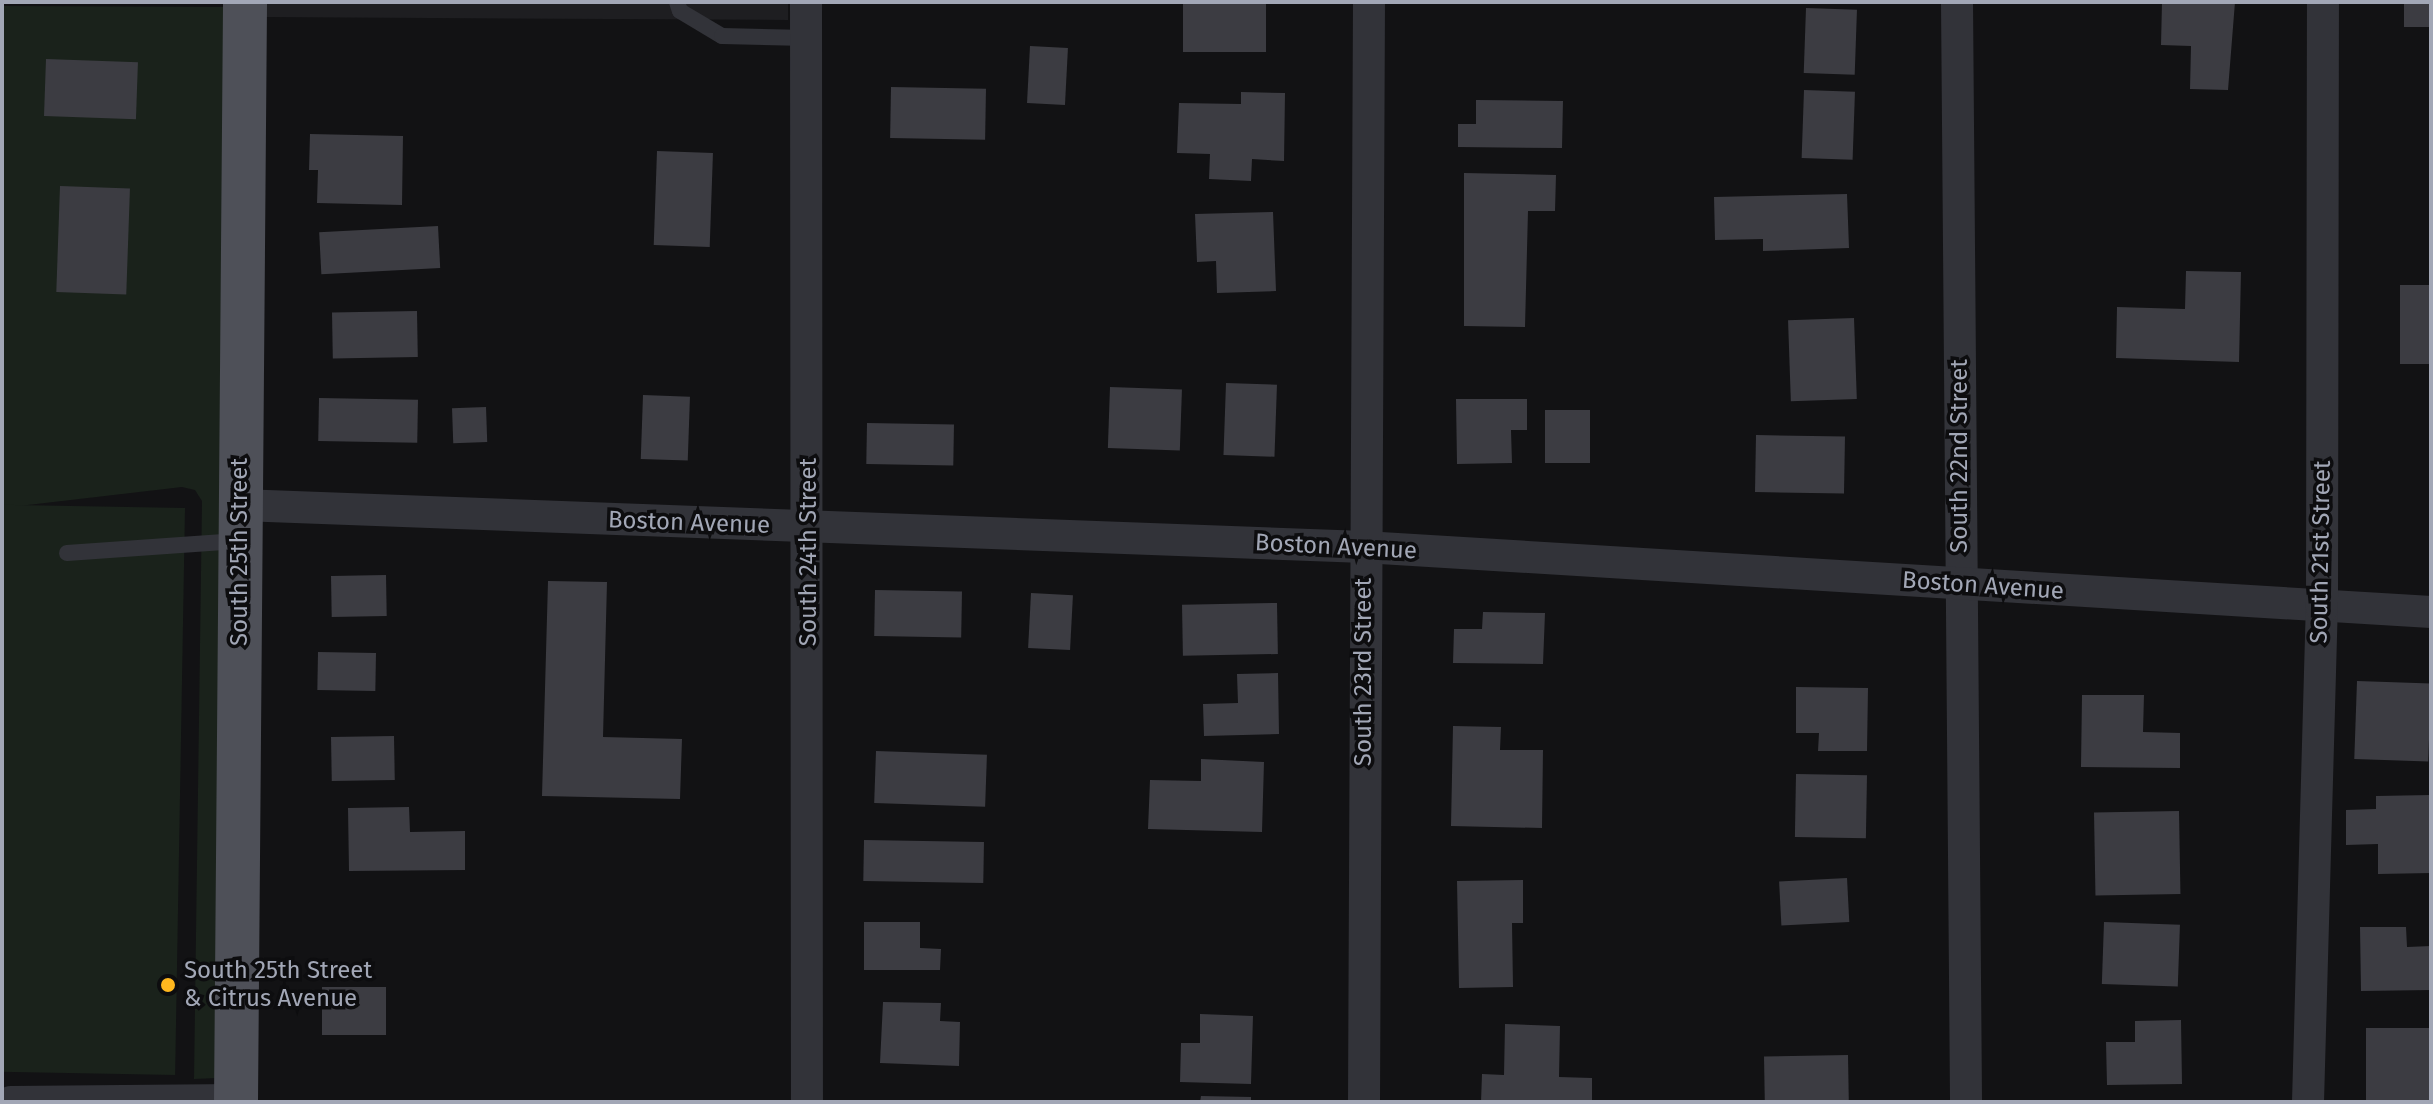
<!DOCTYPE html>
<html>
<head>
<meta charset="utf-8">
<style>
  body { margin:0 }
  #map { position:relative; width:2433px; height:1104px; overflow:hidden; background:#121214; font-family:"Fira Sans",sans-serif }
  div>[style] { position:absolute }
  .built>* { inset:0; background:#1e1e21 }
  .green>* { inset:0; background:#1a221b; transform-origin:0 0 }
  .building>* { inset:0; background:#3c3c42; transform-origin:0 0 }
  .service>* { height:16px; margin:-8px; padding:0 8px; transform-origin:8px; border-radius:8px; background:#323339 }
  .minor>* { height:32px; margin:-16px; padding:0 16px; transform-origin:16px; border-radius:16px; background:#323339 }
  .primary>* { height:44px; margin:-22px; padding:0 22px; transform-origin:22px; border-radius:22px; background:#4e5058 }
  .dots>* { width:22px; height:22px; translate:-50% -50%; box-sizing:border-box; border:4px solid #0d0d0f; border-radius:50% }
  span { translate:-50% -50%; white-space:nowrap; text-align:center; line-height:1.15; -webkit-text-stroke:7px #0d0d0f; paint-order:stroke }
  .street-label { font-size:24px; color:#a2a7b6 }
  .poi-label { font-size:24px; color:#a2a7b6 }
  .left { translate:0 -50%; text-align:left }
  .frame { position:absolute; inset:0; border:4px solid #a2a7b6; pointer-events:none }
</style>
</head>
<body>
<div id="map">
  <div class="built">
    <div style="clip-path:polygon(264px 2px,788px 2px,788px 20px,264px 17px)"></div>
  </div>
  <div class="green">
    <div style="clip-path:polygon(2px 6px,226px 7px,217px 1078px,194px 1079px,202px 501px,195px 490px,182px 487px,2px 508px)"></div>
    <div style="left:185px;top:508px;width:567px;height:184px;rotate:91deg"></div>
  </div>
  <div class="building">
    <div style="left:1183px;top:2px;width:83px;height:50px"></div>
    <div style="clip-path:polygon(2162px 2px,2235px 2px,2228px 90px,2190px 89px,2191px 46px,2161px 45px)"></div>
    <div style="left:2404px;top:2px;width:27px;height:25px"></div>
    <div style="left:1806px;top:8px;width:51px;height:65px;rotate:2deg"></div>
    <div style="left:1030px;top:46px;width:38px;height:57px;rotate:3deg"></div>
    <div style="left:46px;top:59px;width:92px;height:57px;rotate:2deg"></div>
    <div style="left:891px;top:87px;width:95px;height:51px;rotate:1deg"></div>
    <div style="left:1804px;top:90px;width:51px;height:68px;rotate:2deg"></div>
    <div style="clip-path:polygon(1241px 92px,1285px 93px,1284px 161px,1252px 159px,1251px 181px,1209px 179px,1210px 154px,1177px 153px,1179px 103px,1241px 104px)"></div>
    <div style="clip-path:polygon(1476px 100px,1563px 101px,1562px 148px,1458px 147px,1458px 124px,1476px 124px)"></div>
    <div style="clip-path:polygon(310px 134px,403px 136px,402px 205px,317px 203px,318px 170px,309px 170px)"></div>
    <div style="left:657px;top:151px;width:56px;height:94px;rotate:2deg"></div>
    <div style="clip-path:polygon(1464px 173px,1556px 175px,1555px 211px,1528px 211px,1525px 327px,1464px 326px)"></div>
    <div style="left:60px;top:186px;width:70px;height:106px;rotate:2deg"></div>
    <div style="clip-path:polygon(1847px 194px,1849px 248px,1763px 251px,1763px 239px,1715px 240px,1714px 197px)"></div>
    <div style="clip-path:polygon(1273px 212px,1276px 291px,1217px 293px,1216px 261px,1197px 262px,1195px 214px)"></div>
    <div style="left:438px;top:226px;width:42px;height:119px;rotate:87deg"></div>
    <div style="clip-path:polygon(2186px 271px,2241px 272px,2239px 362px,2116px 358px,2117px 307px,2185px 309px)"></div>
    <div style="left:2431px;top:285px;width:79px;height:31px;rotate:90deg"></div>
    <div style="left:417px;top:311px;width:46px;height:85px;rotate:89deg"></div>
    <div style="left:1854px;top:318px;width:81px;height:66px;rotate:88deg"></div>
    <div style="left:1226px;top:383px;width:51px;height:72px;rotate:2deg"></div>
    <div style="left:1110px;top:387px;width:72px;height:61px;rotate:2deg"></div>
    <div style="left:643px;top:395px;width:47px;height:64px;rotate:2deg"></div>
    <div style="left:319px;top:398px;width:99px;height:43px;rotate:1deg"></div>
    <div style="clip-path:polygon(1456px 399px,1527px 399px,1527px 430px,1511px 430px,1512px 463px,1457px 464px)"></div>
    <div style="left:486px;top:407px;width:35px;height:34px;rotate:88deg"></div>
    <div style="left:1590px;top:410px;width:53px;height:45px;rotate:90deg"></div>
    <div style="left:867px;top:423px;width:87px;height:41px;rotate:1deg"></div>
    <div style="left:1756px;top:435px;width:89px;height:57px;rotate:1deg"></div>
    <div style="left:386px;top:575px;width:41px;height:55px;rotate:89deg"></div>
    <div style="clip-path:polygon(548px 581px,607px 582px,603px 737px,682px 739px,680px 799px,542px 796px)"></div>
    <div style="left:875px;top:590px;width:87px;height:46px;rotate:1deg"></div>
    <div style="left:1031px;top:593px;width:42px;height:55px;rotate:3deg"></div>
    <div style="left:1277px;top:603px;width:51px;height:95px;rotate:89deg"></div>
    <div style="clip-path:polygon(1483px 612px,1545px 613px,1543px 664px,1453px 663px,1454px 629px,1482px 629px)"></div>
    <div style="left:318px;top:652px;width:58px;height:38px;rotate:1deg"></div>
    <div style="clip-path:polygon(1278px 673px,1279px 734px,1204px 736px,1203px 704px,1238px 703px,1237px 674px)"></div>
    <div style="left:2357px;top:681px;width:74px;height:78px;rotate:2deg"></div>
    <div style="clip-path:polygon(1796px 687px,1868px 688px,1867px 751px,1818px 751px,1819px 733px,1796px 733px)"></div>
    <div style="clip-path:polygon(2082px 695px,2144px 695px,2143px 732px,2180px 733px,2180px 768px,2081px 767px)"></div>
    <div style="clip-path:polygon(1453px 726px,1501px 727px,1500px 750px,1543px 750px,1542px 828px,1451px 826px)"></div>
    <div style="left:394px;top:736px;width:44px;height:63px;rotate:89deg"></div>
    <div style="left:876px;top:751px;width:111px;height:52px;rotate:2deg"></div>
    <div style="clip-path:polygon(1201px 759px,1264px 762px,1262px 832px,1148px 829px,1150px 780px,1201px 781px)"></div>
    <div style="left:1796px;top:774px;width:71px;height:63px;rotate:1deg"></div>
    <div style="clip-path:polygon(2431px 795px,2431px 873px,2378px 874px,2378px 844px,2346px 845px,2346px 810px,2376px 809px,2376px 796px)"></div>
    <div style="clip-path:polygon(409px 807px,410px 832px,465px 831px,465px 870px,349px 871px,348px 808px)"></div>
    <div style="left:2179px;top:811px;width:83px;height:85px;rotate:89deg"></div>
    <div style="left:864px;top:840px;width:120px;height:41px;rotate:1deg"></div>
    <div style="left:1847px;top:878px;width:44px;height:68px;rotate:87deg"></div>
    <div style="clip-path:polygon(1523px 880px,1523px 923px,1512px 923px,1513px 987px,1459px 988px,1457px 881px)"></div>
    <div style="clip-path:polygon(864px 922px,920px 922px,920px 948px,941px 949px,940px 970px,864px 970px)"></div>
    <div style="left:2104px;top:922px;width:76px;height:62px;rotate:2deg"></div>
    <div style="clip-path:polygon(2360px 927px,2406px 927px,2407px 947px,2431px 946px,2431px 990px,2361px 991px)"></div>
    <div style="left:322px;top:987px;width:64px;height:48px"></div>
    <div style="clip-path:polygon(883px 1002px,941px 1003px,940px 1021px,960px 1022px,959px 1066px,880px 1063px)"></div>
    <div style="clip-path:polygon(1200px 1014px,1253px 1016px,1251px 1084px,1180px 1082px,1181px 1043px,1200px 1043px)"></div>
    <div style="clip-path:polygon(2181px 1020px,2182px 1084px,2107px 1085px,2106px 1042px,2135px 1042px,2135px 1021px)"></div>
    <div style="clip-path:polygon(1505px 1024px,1560px 1026px,1559px 1077px,1592px 1078px,1592px 1102px,1481px 1102px,1482px 1074px,1504px 1075px)"></div>
    <div style="left:2431px;top:1028px;width:74px;height:65px;rotate:90deg"></div>
    <div style="left:1848px;top:1055px;width:47px;height:84px;rotate:89deg"></div>
    <div style="clip-path:polygon(1201px 1096px,1251px 1097px,1251px 1102px,1200px 1102px)"></div>
  </div>
  <div class="service">
    <div style="left:677px;top:2px;width:9px;rotate:72deg"></div>
    <div style="left:680px;top:11px;width:49px;rotate:30.8deg"></div>
    <div style="left:722px;top:36px;width:85px;rotate:1.3deg"></div>
    <div style="left:67px;top:553px;width:171px;rotate:-4deg"></div>
  </div>
  <div class="minor">
    <div style="left:806px;top:2px;width:1100px;rotate:89.95deg"></div>
    <div style="left:1957px;top:2px;width:1100px;rotate:89.53deg"></div>
    <div style="left:240px;top:505px;width:1125px;rotate:2.14deg"></div>
    <div style="left:1364px;top:547px;width:1069px;rotate:3.49deg"></div>
    <div style="left:11px;top:1102px;width:225px;rotate:-0.5deg"></div>
    <div style="left:1364px;top:1102px;width:1100px;rotate:-89.74deg"></div>
    <div style="left:2308px;top:1102px;width:494px;rotate:-88.4deg"></div>
    <div style="left:2322px;top:608px;width:606px;rotate:-89.91deg"></div>
  </div>
  <div class="primary">
    <div style="left:236px;top:1102px;width:1100px;rotate:-89.53deg"></div>
  </div>
  <div class="dots">
    <div style="left:168px;top:985px;background:#ffb71e"></div>
  </div>
  <div class="street-label">
    <span style="left:1960px;top:456px;rotate:-90deg">South 22nd Street</span>
    <span style="left:689px;top:523px;rotate:2deg">Boston Avenue</span>
    <span style="left:1336px;top:547px;rotate:3deg">Boston Avenue</span>
    <span style="left:240px;top:552px;rotate:-90deg">South 25th Street</span>
    <span style="left:809px;top:552px;rotate:-90deg">South 24th Street</span>
    <span style="left:2321px;top:552px;rotate:-89deg">South 21st Street</span>
    <span style="left:1983px;top:586px;rotate:4deg">Boston Avenue</span>
    <span style="left:1364px;top:672px;rotate:-90deg">South 23rd Street</span>
  </div>
  <div class="poi-label">
    <span class="left" style="left:184px;top:985px">South 25th Street<br>&amp; Citrus Avenue</span>
  </div>
  <div class="frame"></div>
</div>
</body>
</html>
